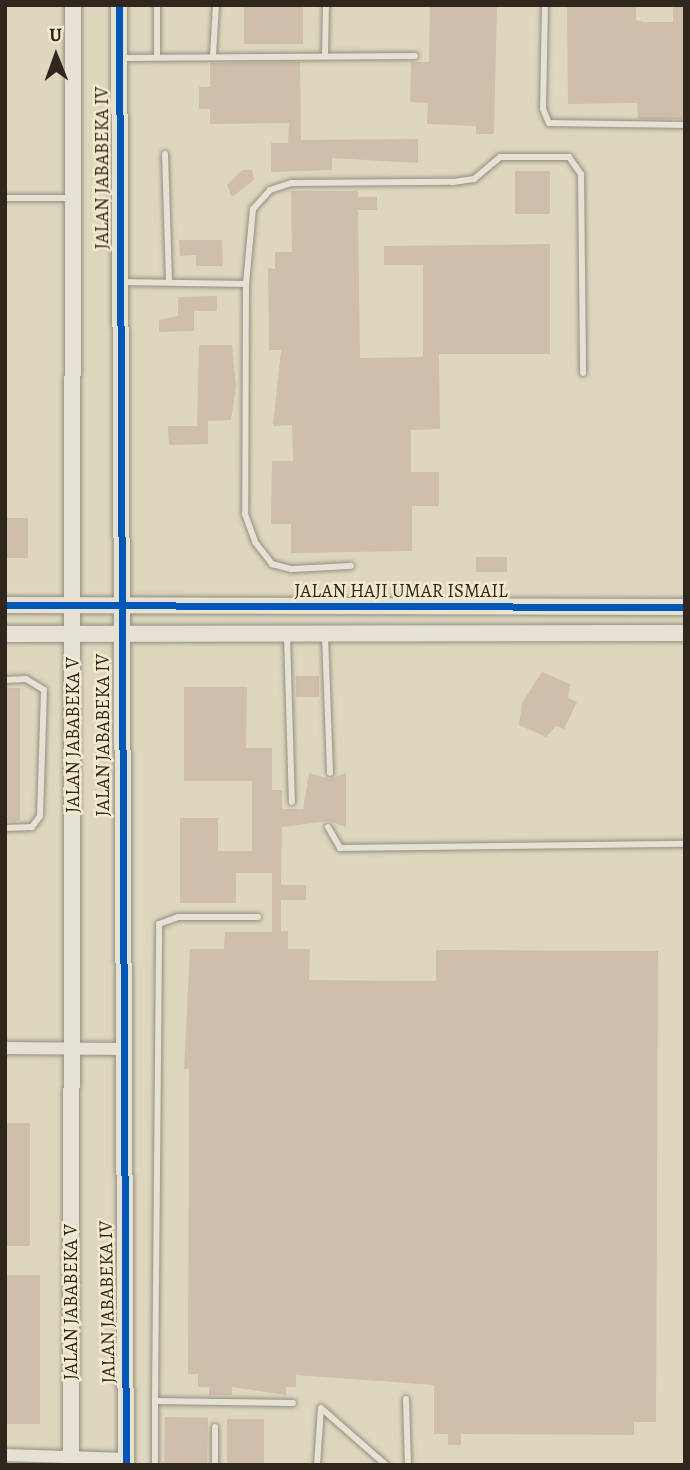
<!DOCTYPE html>
<html>
<head>
<meta charset="utf-8">
<style>
  body { margin:0 }
  #map { position:relative; width:690px; height:1470px; overflow:hidden; background:#ded7be; font-family:Alegreya,serif }
  div>[style] { position:absolute }
  .building>* { inset:0; background:#cebeaa; transform-origin:0 0 }
  .roads { filter:drop-shadow(0 0 2px #938e7f) drop-shadow(0 0 2px #938e7f) }
  .service>* { height:6px; margin:-3px; padding:0 3px; transform-origin:3px; border-radius:3px; background:#e5e1d4 }
  .minor>* { height:12px; margin:-6px; padding:0 6px; transform-origin:6px; border-radius:6px; background:#e5e1d4 }
  .tertiary>* { height:16px; margin:-8px; padding:0 8px; transform-origin:8px; border-radius:8px; background:#e5e1d4 }
  .cycleway>* { height:7px; margin:-3.5px; padding:0 3.5px; transform-origin:3.5px; border-radius:3.5px; background:#0057b8 }
  span { translate:-50% -50%; white-space:nowrap; text-align:center; line-height:1.15; -webkit-text-stroke:5px #f2eacc; paint-order:stroke }
  .street-label { font-size:19px; color:#30261e }
  .frame { position:absolute; inset:0; border:7px solid #30261e; pointer-events:none }
  .north { position:absolute; left:21px; top:21px; width:70px; height:70px; -webkit-text-stroke:5px #f2eacc; paint-order:stroke; rotate:359deg; font-size:19px; font-weight:700; line-height:28px; text-align:center; color:#30261e }
  .north::after { content:''; display:block; margin:auto; width:24px; height:32px; background:#30261e; clip-path:polygon(50% 0,100% 100%,50% 72%,0 100%) }
</style>
</head>
<body>
<div id="map">
  <div class="building">
    <div style="left:244px;top:5px;width:59px;height:39px"></div>
    <div style="clip-path:polygon(430px 5px,497px 5px,494px 134px,476px 134px,476px 126px,427px 124px,428px 103px,410px 102px,411px 62px,429px 62px)"></div>
    <div style="clip-path:polygon(567px 5px,636px 5px,636px 20px,644px 22px,673px 22px,673px 5px,685px 5px,685px 119px,638px 119px,637px 103px,568px 104px)"></div>
    <div style="clip-path:polygon(300px 62px,301px 140px,418px 139px,418px 163px,332px 158px,332px 170px,271px 172px,271px 143px,288px 143px,289px 123px,210px 124px,210px 109px,199px 109px,199px 87px,210px 87px,210px 63px)"></div>
    <div style="clip-path:polygon(242px 170px,252px 170px,254px 180px,232px 197px,227px 185px)"></div>
    <div style="left:515px;top:171px;width:35px;height:43px"></div>
    <div style="clip-path:polygon(291px 191px,358px 191px,358px 197px,377px 197px,377px 210px,358px 210px,360px 358px,423px 357px,423px 265px,384px 265px,384px 246px,550px 244px,550px 354px,439px 354px,440px 429px,411px 430px,411px 472px,439px 472px,439px 506px,412px 506px,412px 551px,291px 553px,291px 524px,271px 524px,272px 461px,293px 461px,292px 425px,273px 426px,281px 350px,269px 350px,268px 268px,275px 269px,275px 252px,292px 252px)"></div>
    <div style="clip-path:polygon(179px 240px,222px 240px,223px 266px,196px 266px,196px 255px,180px 256px)"></div>
    <div style="clip-path:polygon(217px 296px,217px 311px,194px 311px,194px 331px,159px 332px,159px 320px,178px 316px,178px 297px)"></div>
    <div style="clip-path:polygon(199px 345px,232px 345px,236px 387px,231px 420px,208px 421px,208px 444px,169px 445px,168px 426px,197px 426px)"></div>
    <div style="left:5px;top:518px;width:23px;height:40px"></div>
    <div style="left:476px;top:557px;width:31px;height:15px"></div>
    <div style="clip-path:polygon(542px 672px,570px 684px,568px 698px,577px 702px,564px 729px,556px 726px,546px 737px,519px 725px,522px 703px)"></div>
    <div style="left:319px;top:676px;width:21px;height:23px;rotate:90deg"></div>
    <div style="clip-path:polygon(184px 687px,247px 687px,246px 748px,272px 748px,272px 790px,282px 790px,282px 809px,303px 809px,309px 773px,330px 779px,346px 773px,346px 827px,329px 821px,282px 827px,281px 885px,306px 885px,306px 900px,281px 900px,281px 931px,288px 931px,288px 949px,310px 949px,309px 980px,436px 981px,436px 950px,658px 951px,656px 1422px,634px 1422px,634px 1435px,461px 1434px,461px 1445px,448px 1445px,448px 1434px,434px 1434px,434px 1385px,296px 1375px,296px 1387px,286px 1387px,286px 1395px,232px 1387px,232px 1395px,209px 1395px,209px 1387px,198px 1387px,198px 1374px,188px 1374px,189px 1069px,184px 1069px,190px 949px,224px 949px,225px 932px,272px 932px,272px 873px,236px 873px,236px 903px,180px 903px,180px 818px,218px 818px,218px 851px,252px 851px,252px 781px,184px 781px)"></div>
    <div style="left:5px;top:688px;width:15px;height:133px"></div>
    <div style="left:5px;top:1123px;width:25px;height:123px"></div>
    <div style="left:5px;top:1275px;width:35px;height:149px"></div>
    <div style="left:165px;top:1417px;width:43px;height:48px;rotate:1deg"></div>
    <div style="left:227px;top:1419px;width:37px;height:44px"></div>
  </div>
  <div class="roads">
    <div class="service">
      <div style="left:157px;top:5px;width:51px;rotate:90deg"></div>
      <div style="left:545px;top:5px;width:104px;rotate:91.1deg"></div>
      <div style="left:543px;top:109px;width:15px;rotate:67deg"></div>
      <div style="left:549px;top:123px;width:136px;rotate:0.8deg"></div>
      <div style="left:213px;top:55px;width:50px;rotate:-86.6deg"></div>
      <div style="left:325px;top:56px;width:51px;rotate:-88.9deg"></div>
      <div style="left:120px;top:58px;width:295px;rotate:-0.4deg"></div>
      <div style="left:165px;top:154px;width:127px;rotate:88.2deg"></div>
      <div style="left:5px;top:198px;width:67px"></div>
      <div style="left:122px;top:282px;width:124px;rotate:0.9deg"></div>
      <div style="left:246px;top:284px;width:230px;rotate:90.2deg"></div>
      <div style="left:245px;top:514px;width:30px;rotate:70deg"></div>
      <div style="left:255px;top:542px;width:28px;rotate:52deg"></div>
      <div style="left:272px;top:564px;width:20px;rotate:15deg"></div>
      <div style="left:291px;top:569px;width:60px;rotate:-2.9deg"></div>
      <div style="left:246px;top:284px;width:75px;rotate:-84.7deg"></div>
      <div style="left:253px;top:209px;width:25px;rotate:-48deg"></div>
      <div style="left:270px;top:190px;width:22px;rotate:-18deg"></div>
      <div style="left:291px;top:183px;width:162px;rotate:-0.4deg"></div>
      <div style="left:453px;top:182px;width:21px;rotate:-8deg"></div>
      <div style="left:474px;top:179px;width:34px;rotate:-40deg"></div>
      <div style="left:500px;top:157px;width:69px"></div>
      <div style="left:569px;top:157px;width:21px;rotate:55deg"></div>
      <div style="left:581px;top:174px;width:199px;rotate:89.4deg"></div>
      <div style="left:325px;top:635px;width:138px;rotate:87.9deg"></div>
      <div style="left:287px;top:636px;width:166px;rotate:88.3deg"></div>
      <div style="left:5px;top:680px;width:21px;rotate:-3deg"></div>
      <div style="left:26px;top:679px;width:21px;rotate:31deg"></div>
      <div style="left:44px;top:690px;width:126px;rotate:91.8deg"></div>
      <div style="left:40px;top:816px;width:14px;rotate:126deg"></div>
      <div style="left:32px;top:827px;width:27px;rotate:178deg"></div>
      <div style="left:328px;top:827px;width:24px;rotate:60deg"></div>
      <div style="left:340px;top:848px;width:345px;rotate:-0.7deg"></div>
      <div style="left:406px;top:1399px;width:66px;rotate:88.3deg"></div>
      <div style="left:155px;top:1401px;width:477px;rotate:-89.5deg"></div>
      <div style="left:159px;top:924px;width:20px;rotate:-20deg"></div>
      <div style="left:178px;top:917px;width:80px"></div>
      <div style="left:215px;top:1427px;width:38px;rotate:90deg"></div>
      <div style="left:155px;top:1465px;width:64px;rotate:-90deg"></div>
      <div style="left:155px;top:1401px;width:138px;rotate:0.8deg"></div>
      <div style="left:317px;top:1465px;width:57px;rotate:-86deg"></div>
      <div style="left:321px;top:1408px;width:86px;rotate:41.2deg"></div>
    </div>
    <div class="minor">
      <div style="left:5px;top:1048px;width:116px;rotate:0.5deg"></div>
      <div style="left:5px;top:1455px;width:121px;rotate:1.9deg"></div>
    </div>
    <div class="tertiary">
      <div style="left:119px;top:5px;width:1460px;rotate:89.73deg"></div>
      <div style="left:5px;top:605px;width:680px;rotate:0.17deg"></div>
      <div style="left:5px;top:634px;width:680px;rotate:-0.08deg"></div>
      <div style="left:71px;top:1465px;width:1460px;rotate:-89.92deg"></div>
    </div>
  </div>
  <div class="cycleway">
    <div style="left:119px;top:5px;width:1460px;rotate:89.73deg"></div>
    <div style="left:5px;top:605px;width:680px;rotate:0.17deg"></div>
  </div>
  <div class="street-label">
    <span style="left:103px;top:168px;rotate:-90deg">JALAN JABABEKA IV</span>
    <span style="left:401px;top:592px">JALAN HAJI UMAR ISMAIL</span>
    <span style="left:74px;top:735px;rotate:-90deg">JALAN JABABEKA V</span>
    <span style="left:104px;top:735px;rotate:-90deg">JALAN JABABEKA IV</span>
    <span style="left:72px;top:1302px;rotate:-90deg">JALAN JABABEKA V</span>
    <span style="left:108px;top:1302px;rotate:-91deg">JALAN JABABEKA IV</span>
  </div>
  <div class="frame"></div>
  <div class="north">U</div>
</div>
</body>
</html>
